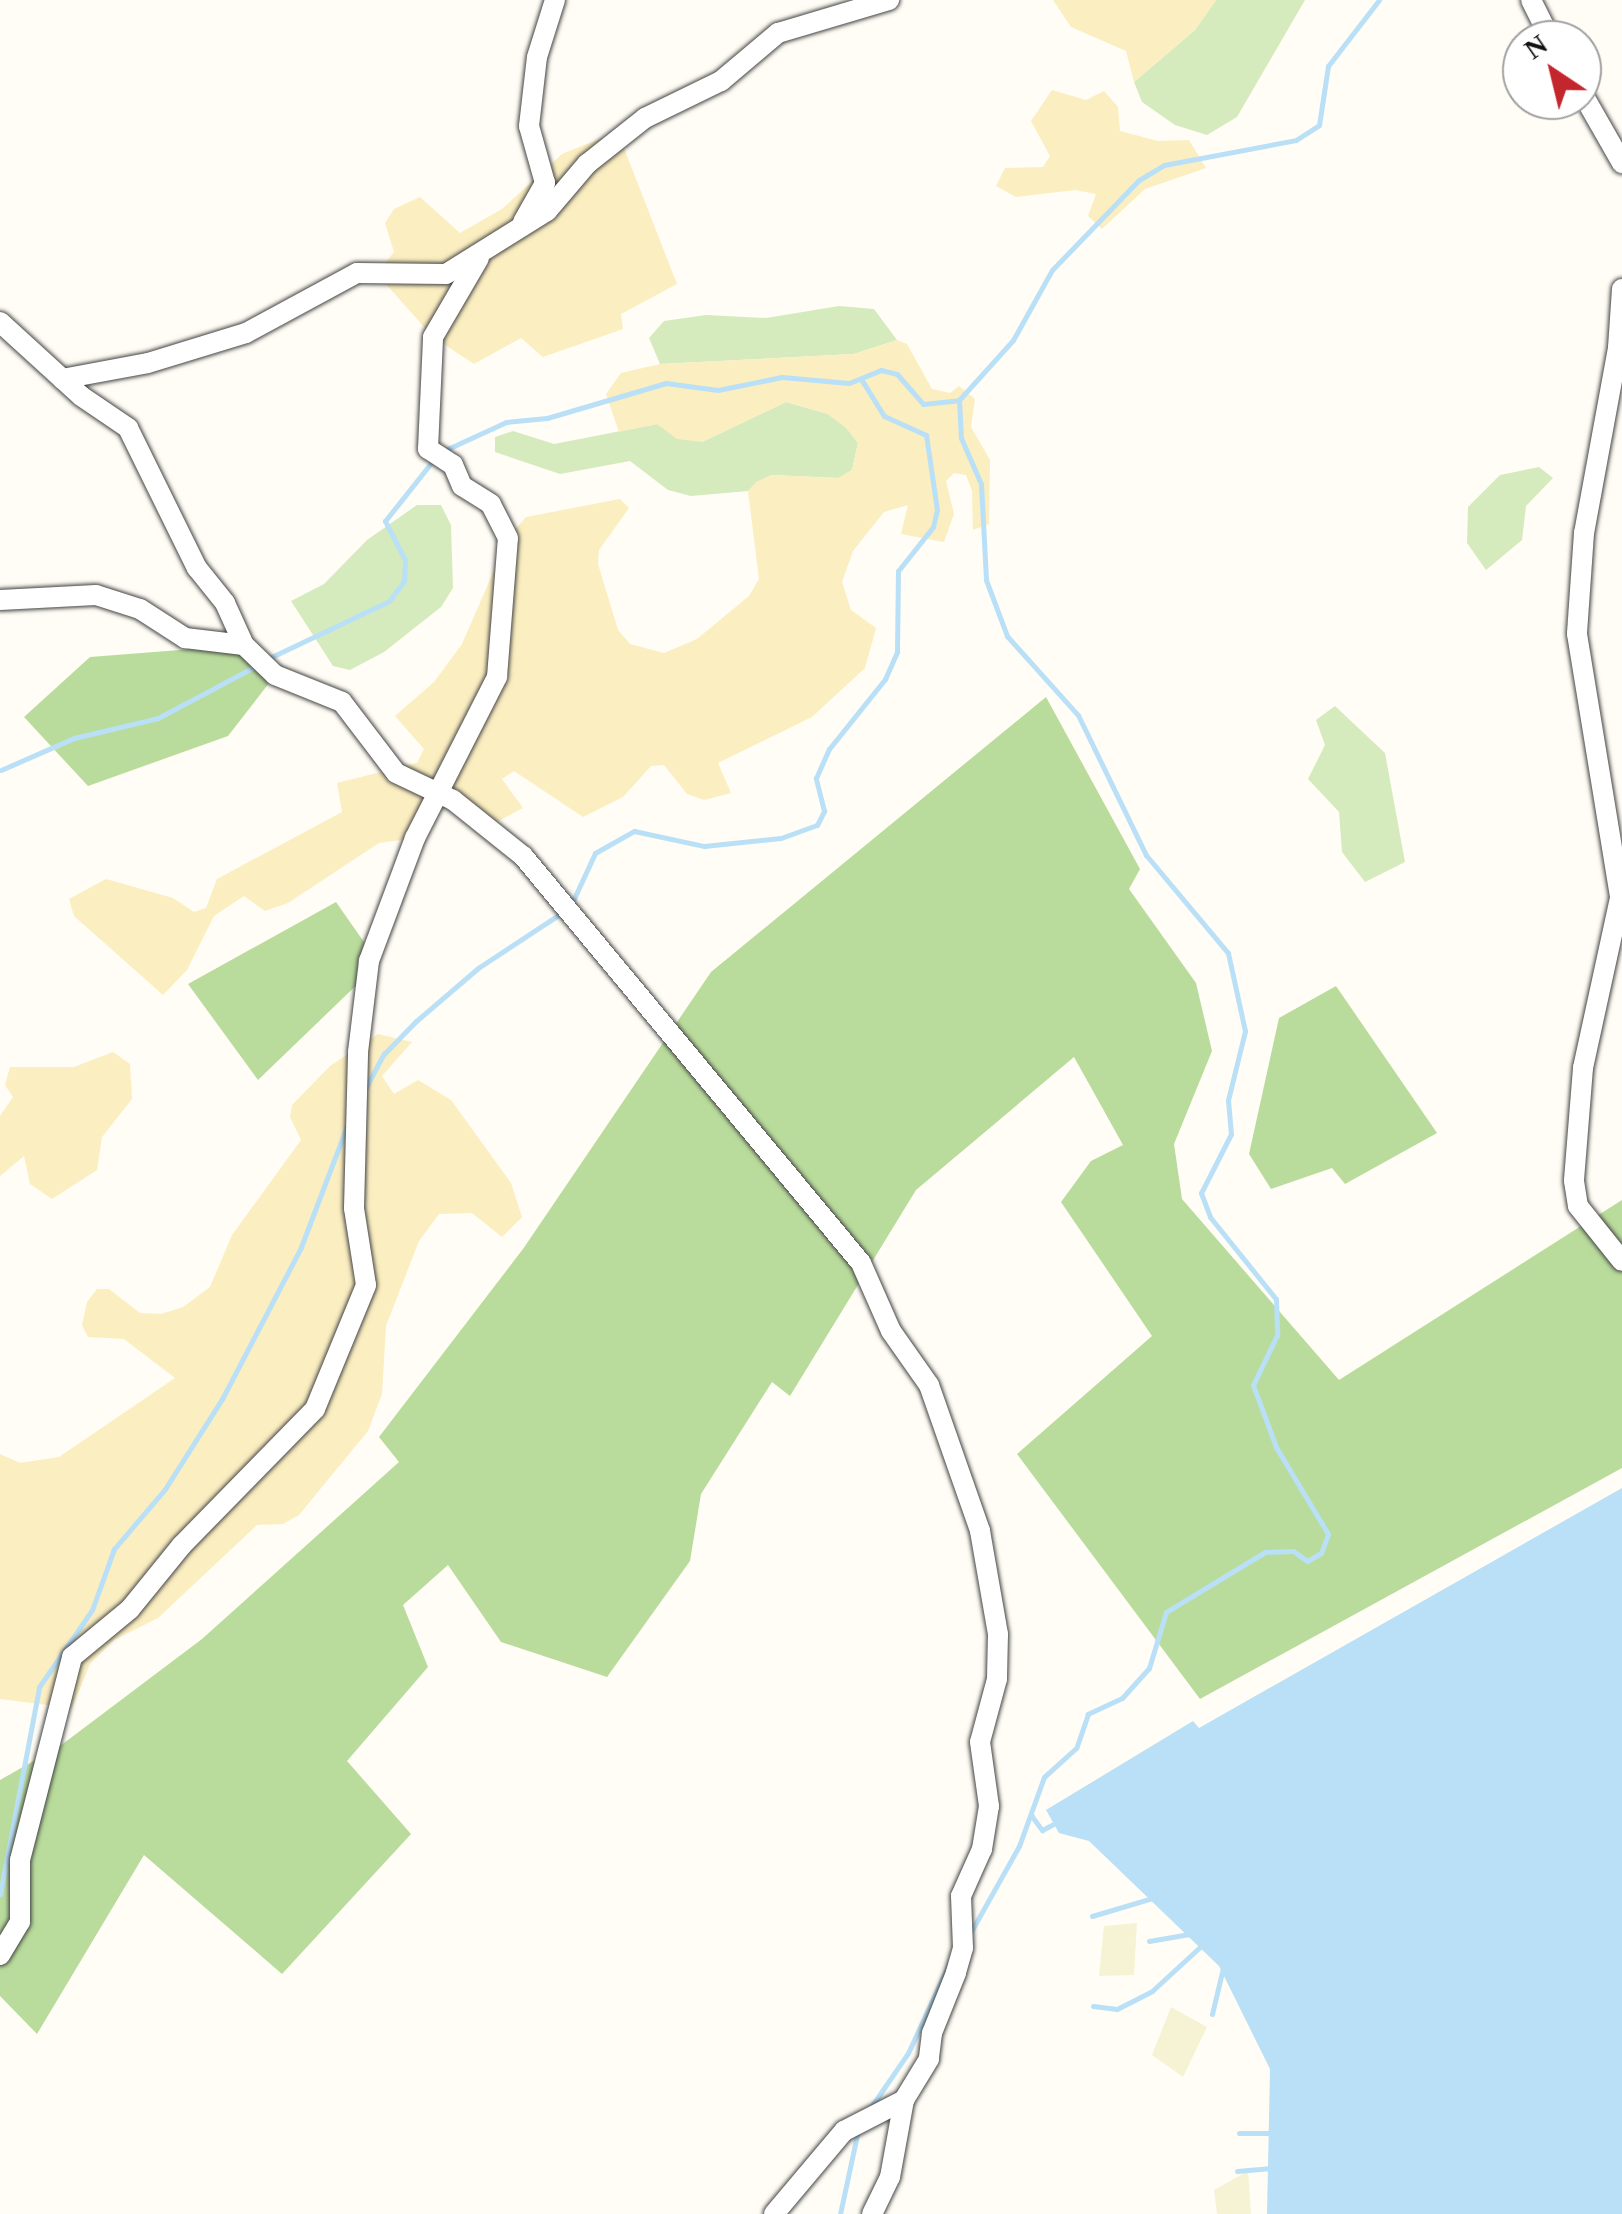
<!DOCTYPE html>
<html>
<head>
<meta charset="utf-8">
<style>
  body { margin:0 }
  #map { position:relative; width:1622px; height:2214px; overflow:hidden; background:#fffdf5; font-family:Georgia,serif }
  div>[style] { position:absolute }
  .farmland>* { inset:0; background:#f6f3d4 }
  .green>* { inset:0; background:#d5ebbd }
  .forest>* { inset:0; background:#b9dc9c }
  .sand>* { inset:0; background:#fbeec1 }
  .water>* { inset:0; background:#b9e0f7 }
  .stream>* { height:5px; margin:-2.5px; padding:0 2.5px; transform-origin:2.5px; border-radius:2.5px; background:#b9e0f7 }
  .roads { filter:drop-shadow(0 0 2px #444) drop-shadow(0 0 2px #444) }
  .minor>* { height:20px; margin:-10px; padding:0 10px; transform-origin:10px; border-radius:10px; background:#fff }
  span { translate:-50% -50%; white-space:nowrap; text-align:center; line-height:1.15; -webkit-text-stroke:10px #fff; paint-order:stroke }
  .north { position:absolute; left:1502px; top:20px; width:100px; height:100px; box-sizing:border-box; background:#fff; border:2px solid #a0a0a0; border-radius:50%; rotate:325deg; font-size:28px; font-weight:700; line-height:40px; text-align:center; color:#111 }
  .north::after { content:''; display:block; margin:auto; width:35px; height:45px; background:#c4262e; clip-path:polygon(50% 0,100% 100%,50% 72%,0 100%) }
</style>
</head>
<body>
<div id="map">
  <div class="farmland">
    <div style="clip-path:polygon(1137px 1923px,1134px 1975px,1099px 1976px,1104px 1926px)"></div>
    <div style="clip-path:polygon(1171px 2007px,1207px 2027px,1183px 2077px,1152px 2055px)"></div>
    <div style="clip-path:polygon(1248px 2171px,1251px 2214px,1217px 2214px,1214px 2190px)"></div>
  </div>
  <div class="green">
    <div style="clip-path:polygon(1216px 0,1305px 0,1237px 117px,1207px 135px,1175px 125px,1142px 102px,1134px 82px,1195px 30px)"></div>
    <div style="clip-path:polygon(839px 306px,874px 309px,897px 340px,854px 354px,660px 364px,649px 338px,664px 321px,706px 315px,766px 318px)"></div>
    <div style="clip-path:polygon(786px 402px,828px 414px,846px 427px,858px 443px,852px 470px,839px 478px,771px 475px,748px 491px,691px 496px,668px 490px,630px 461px,560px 474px,495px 452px,495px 437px,513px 431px,554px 444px,657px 424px,702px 442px)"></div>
    <div style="clip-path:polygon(1539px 467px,1553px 478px,1526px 506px,1522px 540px,1486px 570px,1467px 543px,1468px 507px,1500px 475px)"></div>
    <div style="clip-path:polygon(417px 505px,441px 505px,451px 525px,453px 588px,441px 607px,384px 652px,350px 670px,333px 666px,291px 601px,324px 584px,367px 540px)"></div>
    <div style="clip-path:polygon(1335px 706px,1385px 753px,1405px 862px,1365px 882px,1342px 852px,1339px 812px,1308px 779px,1325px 745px,1316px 720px)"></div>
  </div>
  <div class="forest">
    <div style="clip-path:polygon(244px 645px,273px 678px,228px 736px,88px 786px,24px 717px,90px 657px)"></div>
    <div style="clip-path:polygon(1046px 697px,1140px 869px,1129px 889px,1196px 983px,1212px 1051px,1174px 1144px,1182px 1199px,1339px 1380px,1622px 1200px,1622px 1468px,1200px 1699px,1017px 1454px,1152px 1336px,1061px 1202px,1091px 1161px,1123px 1145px,1074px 1057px,916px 1190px,790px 1396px,772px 1382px,701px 1494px,690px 1561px,607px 1677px,501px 1642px,448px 1565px,403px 1605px,428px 1667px,347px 1761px,411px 1834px,282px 1974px,144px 1855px,37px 2034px,0 1996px,0 1780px,60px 1746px,202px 1639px,399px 1462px,379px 1437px,523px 1249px,711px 972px)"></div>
    <div style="clip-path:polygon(336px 902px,364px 942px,368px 974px,258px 1080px,188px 984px)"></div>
    <div style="clip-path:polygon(1336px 986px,1437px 1133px,1345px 1184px,1332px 1168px,1271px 1189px,1249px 1154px,1279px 1018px)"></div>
  </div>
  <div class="sand">
    <div style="clip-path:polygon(1053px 0,1216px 0,1195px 30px,1134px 82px,1126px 51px,1071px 27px)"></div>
    <div style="clip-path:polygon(1052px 90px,1086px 100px,1104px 91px,1118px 107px,1120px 131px,1158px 141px,1189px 140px,1206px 168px,1145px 189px,1102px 229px,1088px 216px,1096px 194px,1075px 190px,1016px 197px,996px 186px,1005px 168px,1043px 167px,1050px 156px,1031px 121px)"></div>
    <div style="clip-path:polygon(609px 135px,620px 138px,677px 284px,621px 314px,623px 329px,543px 357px,521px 338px,474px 364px,433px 337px,377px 274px,394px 252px,385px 223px,394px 209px,420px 197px,460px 233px,502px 209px,562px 154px)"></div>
    <div style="clip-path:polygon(897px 340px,907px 344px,932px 389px,950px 393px,959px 386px,975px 399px,971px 427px,990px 460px,989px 524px,973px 530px,972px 491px,966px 475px,954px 473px,946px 481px,954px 514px,944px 542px,901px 534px,908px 505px,884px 512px,853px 551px,842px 582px,851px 610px,876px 628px,865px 668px,812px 717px,718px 763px,731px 793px,704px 800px,687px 794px,664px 765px,651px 766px,623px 797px,583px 817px,514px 771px,502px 779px,523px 808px,489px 826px,437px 794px,415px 838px,379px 843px,288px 903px,265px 911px,244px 896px,214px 916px,187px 970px,163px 995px,74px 916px,69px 899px,106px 879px,173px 898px,194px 912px,206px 908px,217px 879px,342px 812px,337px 783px,417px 763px,424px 749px,395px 716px,434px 682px,462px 644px,508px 538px,526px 517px,620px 499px,629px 508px,599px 550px,598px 564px,618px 630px,630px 644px,664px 653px,697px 639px,749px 596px,759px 579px,748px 491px,756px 482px,771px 475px,838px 478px,852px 470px,858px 443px,846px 428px,828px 414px,786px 402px,702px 442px,677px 439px,657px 424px,619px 432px,606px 394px,621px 373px,660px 364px,854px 354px)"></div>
    <div style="clip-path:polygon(378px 1034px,412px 1042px,382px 1076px,394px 1094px,418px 1080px,451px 1100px,511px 1183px,522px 1217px,502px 1237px,472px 1213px,439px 1214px,419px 1241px,386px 1326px,382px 1394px,368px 1431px,299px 1515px,283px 1524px,257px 1525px,158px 1618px,114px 1640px,90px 1664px,72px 1708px,0 1699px,0 1454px,20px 1463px,59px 1457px,175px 1378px,124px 1339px,88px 1337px,82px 1325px,87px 1302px,97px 1289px,109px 1289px,140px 1313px,161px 1314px,183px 1307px,210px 1287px,232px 1235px,301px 1140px,290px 1117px,292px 1105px,330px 1066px)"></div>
    <div style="clip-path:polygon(113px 1052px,130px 1064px,132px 1099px,102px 1137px,97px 1170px,52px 1199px,30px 1184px,24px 1156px,0 1176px,0 1116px,13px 1097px,5px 1085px,10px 1067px,74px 1067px)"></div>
  </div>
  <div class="water">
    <div style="clip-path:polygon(1622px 1488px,1622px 2214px,1267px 2214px,1270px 2069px,1219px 1966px,1089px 1841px,1059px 1833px,1046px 1810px,1193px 1721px,1199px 1728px)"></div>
  </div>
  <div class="stream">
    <div style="left:959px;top:400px;width:38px;rotate:87deg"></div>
    <div style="left:961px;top:438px;width:50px;rotate:66.5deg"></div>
    <div style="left:981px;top:484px;width:96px;rotate:87deg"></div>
    <div style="left:986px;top:580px;width:60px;rotate:69.4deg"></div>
    <div style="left:1007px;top:636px;width:106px;rotate:48.1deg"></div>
    <div style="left:1078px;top:715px;width:156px;rotate:64.1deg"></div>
    <div style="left:1146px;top:855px;width:128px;rotate:50.1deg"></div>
    <div style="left:1228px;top:953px;width:80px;rotate:77.7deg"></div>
    <div style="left:1245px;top:1031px;width:71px;rotate:103.8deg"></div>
    <div style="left:1228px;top:1100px;width:34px;rotate:85deg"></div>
    <div style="left:1231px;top:1134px;width:66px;rotate:117deg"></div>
    <div style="left:1201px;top:1193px;width:26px;rotate:69deg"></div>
    <div style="left:1210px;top:1217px;width:105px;rotate:51.2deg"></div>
    <div style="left:1276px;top:1299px;width:36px;rotate:88deg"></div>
    <div style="left:1277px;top:1335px;width:55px;rotate:115.6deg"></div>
    <div style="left:1253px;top:1385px;width:66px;rotate:69.6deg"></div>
    <div style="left:1276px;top:1447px;width:101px;rotate:59.1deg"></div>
    <div style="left:1328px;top:1534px;width:20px;rotate:110deg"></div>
    <div style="left:1321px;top:1553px;width:16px;rotate:150deg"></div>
    <div style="left:1307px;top:1561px;width:17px;rotate:-144deg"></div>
    <div style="left:1293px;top:1551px;width:28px;rotate:178deg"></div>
    <div style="left:1265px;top:1552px;width:116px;rotate:148.8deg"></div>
    <div style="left:1166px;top:1612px;width:59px;rotate:106.9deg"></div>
    <div style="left:1149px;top:1668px;width:40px;rotate:132deg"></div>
    <div style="left:1122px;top:1698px;width:38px;rotate:155deg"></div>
    <div style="left:1088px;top:1714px;width:36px;rotate:109deg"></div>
    <div style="left:1076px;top:1748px;width:43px;rotate:137.8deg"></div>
    <div style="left:1044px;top:1777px;width:73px;rotate:109.9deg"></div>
    <div style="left:1019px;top:1846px;width:102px;rotate:119.3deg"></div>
    <div style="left:443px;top:451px;width:69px;rotate:-24.7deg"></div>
    <div style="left:506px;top:422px;width:41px;rotate:-5.6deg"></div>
    <div style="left:547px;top:418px;width:124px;rotate:-16.4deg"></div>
    <div style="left:666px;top:383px;width:52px;rotate:7.7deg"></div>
    <div style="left:718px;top:390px;width:65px;rotate:-11.5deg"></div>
    <div style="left:782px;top:377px;width:67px;rotate:5.1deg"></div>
    <div style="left:849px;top:383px;width:35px;rotate:-22deg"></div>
    <div style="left:881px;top:370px;width:16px;rotate:14deg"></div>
    <div style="left:897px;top:374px;width:40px;rotate:49deg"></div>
    <div style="left:923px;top:404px;width:36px;rotate:-6deg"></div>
    <div style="left:959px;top:400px;width:81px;rotate:-48deg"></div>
    <div style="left:1013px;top:340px;width:80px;rotate:-60.9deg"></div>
    <div style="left:1052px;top:270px;width:125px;rotate:-46deg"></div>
    <div style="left:1139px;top:180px;width:29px;rotate:-31deg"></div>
    <div style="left:1164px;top:165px;width:134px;rotate:-10.7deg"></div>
    <div style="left:1296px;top:140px;width:27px;rotate:-33deg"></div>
    <div style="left:1319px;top:125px;width:60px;rotate:-81.3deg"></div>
    <div style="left:1328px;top:66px;width:83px;rotate:-52.3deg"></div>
    <div style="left:265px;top:660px;width:137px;rotate:-25.4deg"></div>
    <div style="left:389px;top:601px;width:25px;rotate:-53deg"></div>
    <div style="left:404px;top:581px;width:21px;rotate:-87deg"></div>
    <div style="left:405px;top:560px;width:44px;rotate:-117.1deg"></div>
    <div style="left:385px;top:521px;width:80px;rotate:-51.6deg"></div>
    <div style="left:1px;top:770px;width:80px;rotate:-23.7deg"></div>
    <div style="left:74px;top:738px;width:86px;rotate:-13.4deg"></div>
    <div style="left:158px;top:718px;width:111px;rotate:-28deg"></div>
    <div style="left:571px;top:905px;width:57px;rotate:-65.2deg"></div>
    <div style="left:595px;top:853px;width:45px;rotate:-29.4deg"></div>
    <div style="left:634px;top:831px;width:72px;rotate:12.1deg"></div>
    <div style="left:704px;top:846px;width:77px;rotate:-5.9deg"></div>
    <div style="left:781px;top:838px;width:38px;rotate:-20deg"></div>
    <div style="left:817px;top:825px;width:16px;rotate:-63deg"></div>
    <div style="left:824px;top:811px;width:34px;rotate:-104deg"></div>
    <div style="left:816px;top:778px;width:32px;rotate:-66deg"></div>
    <div style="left:829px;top:749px;width:90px;rotate:-51.3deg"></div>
    <div style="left:885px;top:679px;width:30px;rotate:-66deg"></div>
    <div style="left:897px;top:652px;width:81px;rotate:-89.3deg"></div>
    <div style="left:898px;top:571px;width:56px;rotate:-51.5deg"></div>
    <div style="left:933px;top:527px;width:17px;rotate:-77deg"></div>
    <div style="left:937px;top:510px;width:76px;rotate:-98.3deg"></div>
    <div style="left:926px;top:435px;width:46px;rotate:-155.7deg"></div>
    <div style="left:884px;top:416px;width:44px;rotate:-121.9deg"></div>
    <div style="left:365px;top:1089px;width:40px;rotate:-62deg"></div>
    <div style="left:384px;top:1054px;width:45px;rotate:-45.9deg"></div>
    <div style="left:415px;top:1022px;width:83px;rotate:-40.6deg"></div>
    <div style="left:478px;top:968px;width:102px;rotate:-33.4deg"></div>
    <div style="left:1031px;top:1815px;width:19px;rotate:54deg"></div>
    <div style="left:1042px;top:1830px;width:13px;rotate:-27deg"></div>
    <div style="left:0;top:1894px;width:211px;rotate:-79.3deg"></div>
    <div style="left:39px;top:1687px;width:93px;rotate:-55.5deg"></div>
    <div style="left:92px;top:1610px;width:65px;rotate:-70.2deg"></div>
    <div style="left:114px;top:1549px;width:79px;rotate:-49.6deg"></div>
    <div style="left:165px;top:1489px;width:107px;rotate:-57.7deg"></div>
    <div style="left:222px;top:1399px;width:171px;rotate:-62.5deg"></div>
    <div style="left:301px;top:1247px;width:129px;rotate:-69.2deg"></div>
    <div style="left:1092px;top:1916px;width:67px;rotate:-16.5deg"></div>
    <div style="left:1149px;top:1941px;width:47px;rotate:-9.9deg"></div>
    <div style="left:1093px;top:2006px;width:24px;rotate:7deg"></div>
    <div style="left:1117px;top:2009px;width:39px;rotate:-27deg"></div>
    <div style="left:1152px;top:1991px;width:68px;rotate:-42.6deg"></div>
    <div style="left:1212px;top:2014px;width:47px;rotate:-76.6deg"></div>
    <div style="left:871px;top:2107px;width:65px;rotate:-55.6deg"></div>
    <div style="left:908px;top:2053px;width:102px;rotate:-65.2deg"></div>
    <div style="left:1239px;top:2133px;width:37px"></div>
    <div style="left:1237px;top:2171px;width:37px;rotate:-5deg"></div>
    <div style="left:840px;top:2214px;width:86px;rotate:-77.9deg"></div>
  </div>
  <div class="roads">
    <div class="minor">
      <div style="left:1531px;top:0;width:45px;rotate:63.4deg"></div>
      <div style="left:1582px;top:93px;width:81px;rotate:60.3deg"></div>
      <div style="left:523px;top:222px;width:45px;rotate:-60.6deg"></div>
      <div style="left:545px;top:183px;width:59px;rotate:-105.7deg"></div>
      <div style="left:529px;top:126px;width:69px;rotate:-83.4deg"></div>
      <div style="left:537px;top:57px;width:60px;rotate:-72.5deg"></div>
      <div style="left:1622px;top:289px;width:59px;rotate:93.9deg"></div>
      <div style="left:1618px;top:348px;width:188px;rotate:100.4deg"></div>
      <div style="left:1584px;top:533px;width:101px;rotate:94deg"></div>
      <div style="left:1577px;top:634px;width:279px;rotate:80.7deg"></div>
      <div style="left:0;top:322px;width:110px;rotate:42.4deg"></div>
      <div style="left:81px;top:396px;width:57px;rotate:34.2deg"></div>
      <div style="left:128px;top:428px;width:156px;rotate:63.8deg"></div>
      <div style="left:197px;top:568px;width:45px;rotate:51.3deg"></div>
      <div style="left:225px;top:603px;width:46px;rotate:65.7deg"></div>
      <div style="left:244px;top:645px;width:43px;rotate:44.1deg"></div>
      <div style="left:275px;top:675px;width:72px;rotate:21.9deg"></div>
      <div style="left:342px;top:702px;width:89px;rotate:52.7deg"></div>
      <div style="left:396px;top:773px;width:63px;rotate:25.3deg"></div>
      <div style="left:453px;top:800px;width:90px;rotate:38.7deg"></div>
      <div style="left:523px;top:856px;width:529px;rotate:50.29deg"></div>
      <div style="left:861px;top:1263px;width:74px;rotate:66.2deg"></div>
      <div style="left:891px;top:1331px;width:66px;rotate:54.9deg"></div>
      <div style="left:929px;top:1385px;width:155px;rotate:70.7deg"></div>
      <div style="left:980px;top:1531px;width:105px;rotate:80.1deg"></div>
      <div style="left:998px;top:1634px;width:45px;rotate:91.3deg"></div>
      <div style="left:997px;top:1679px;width:65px;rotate:105.1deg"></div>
      <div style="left:980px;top:1742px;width:65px;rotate:82deg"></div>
      <div style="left:989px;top:1806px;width:44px;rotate:99.2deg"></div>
      <div style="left:982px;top:1849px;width:51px;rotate:114.1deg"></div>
      <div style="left:961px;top:1896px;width:52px;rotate:87.8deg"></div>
      <div style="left:963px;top:1948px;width:26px;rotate:106deg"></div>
      <div style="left:956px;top:1973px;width:65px;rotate:111.8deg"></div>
      <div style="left:932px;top:2033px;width:26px;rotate:97deg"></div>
      <div style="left:929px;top:2059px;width:48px;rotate:121.4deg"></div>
      <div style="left:904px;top:2100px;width:78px;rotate:100.3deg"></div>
      <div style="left:890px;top:2177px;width:41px;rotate:115.9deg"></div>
      <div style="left:62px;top:379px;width:87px;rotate:-10.5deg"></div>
      <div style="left:148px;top:363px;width:102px;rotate:-17deg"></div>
      <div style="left:246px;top:333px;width:126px;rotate:-28.4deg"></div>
      <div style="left:357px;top:273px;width:89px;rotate:0.6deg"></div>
      <div style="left:446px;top:274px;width:119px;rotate:-32deg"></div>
      <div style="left:547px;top:211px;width:62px;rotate:-49.6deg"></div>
      <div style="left:587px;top:164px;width:74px;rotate:-38.4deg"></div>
      <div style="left:645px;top:118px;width:85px;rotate:-26deg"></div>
      <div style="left:721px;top:81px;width:75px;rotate:-40.1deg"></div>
      <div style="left:778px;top:33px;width:116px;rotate:-16.6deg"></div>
      <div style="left:0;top:600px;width:96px;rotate:-3deg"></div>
      <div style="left:96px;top:595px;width:46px;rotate:17.7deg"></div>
      <div style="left:140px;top:609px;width:54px;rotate:32.8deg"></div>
      <div style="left:185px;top:638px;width:59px;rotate:6.8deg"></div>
      <div style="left:1620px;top:898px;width:174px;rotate:102.3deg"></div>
      <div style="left:1583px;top:1068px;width:113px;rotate:94.6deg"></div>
      <div style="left:1574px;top:1181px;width:25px;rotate:81deg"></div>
      <div style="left:1578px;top:1206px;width:70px;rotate:51.3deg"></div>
      <div style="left:0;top:1955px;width:39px;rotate:-59deg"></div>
      <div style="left:20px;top:1922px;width:62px;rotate:-90deg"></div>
      <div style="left:20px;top:1860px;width:210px;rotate:-75.6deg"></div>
      <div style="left:72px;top:1657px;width:75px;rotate:-39.6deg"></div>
      <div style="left:130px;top:1609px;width:82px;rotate:-50.9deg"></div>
      <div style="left:182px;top:1545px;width:190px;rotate:-45.6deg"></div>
      <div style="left:315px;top:1409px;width:134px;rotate:-67.6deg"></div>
      <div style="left:366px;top:1285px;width:78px;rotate:-98.9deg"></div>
      <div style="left:354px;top:1208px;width:156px;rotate:-88.5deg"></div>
      <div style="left:358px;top:1052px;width:92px;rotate:-83.1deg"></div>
      <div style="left:369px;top:961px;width:131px;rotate:-69.5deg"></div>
      <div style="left:415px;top:838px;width:181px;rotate:-63deg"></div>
      <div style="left:497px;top:677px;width:139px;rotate:-85.5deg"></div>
      <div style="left:508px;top:538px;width:38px;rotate:-117deg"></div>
      <div style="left:491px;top:504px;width:34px;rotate:-148deg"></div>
      <div style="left:462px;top:486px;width:23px;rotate:-113deg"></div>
      <div style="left:453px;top:465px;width:30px;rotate:-147deg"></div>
      <div style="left:428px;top:449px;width:112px;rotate:-87.4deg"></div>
      <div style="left:433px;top:337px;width:91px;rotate:-59.8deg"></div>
      <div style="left:774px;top:2214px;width:109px;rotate:-49.9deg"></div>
      <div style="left:844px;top:2131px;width:68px;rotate:-27.3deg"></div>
    </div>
  </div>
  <div class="north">N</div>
</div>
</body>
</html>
